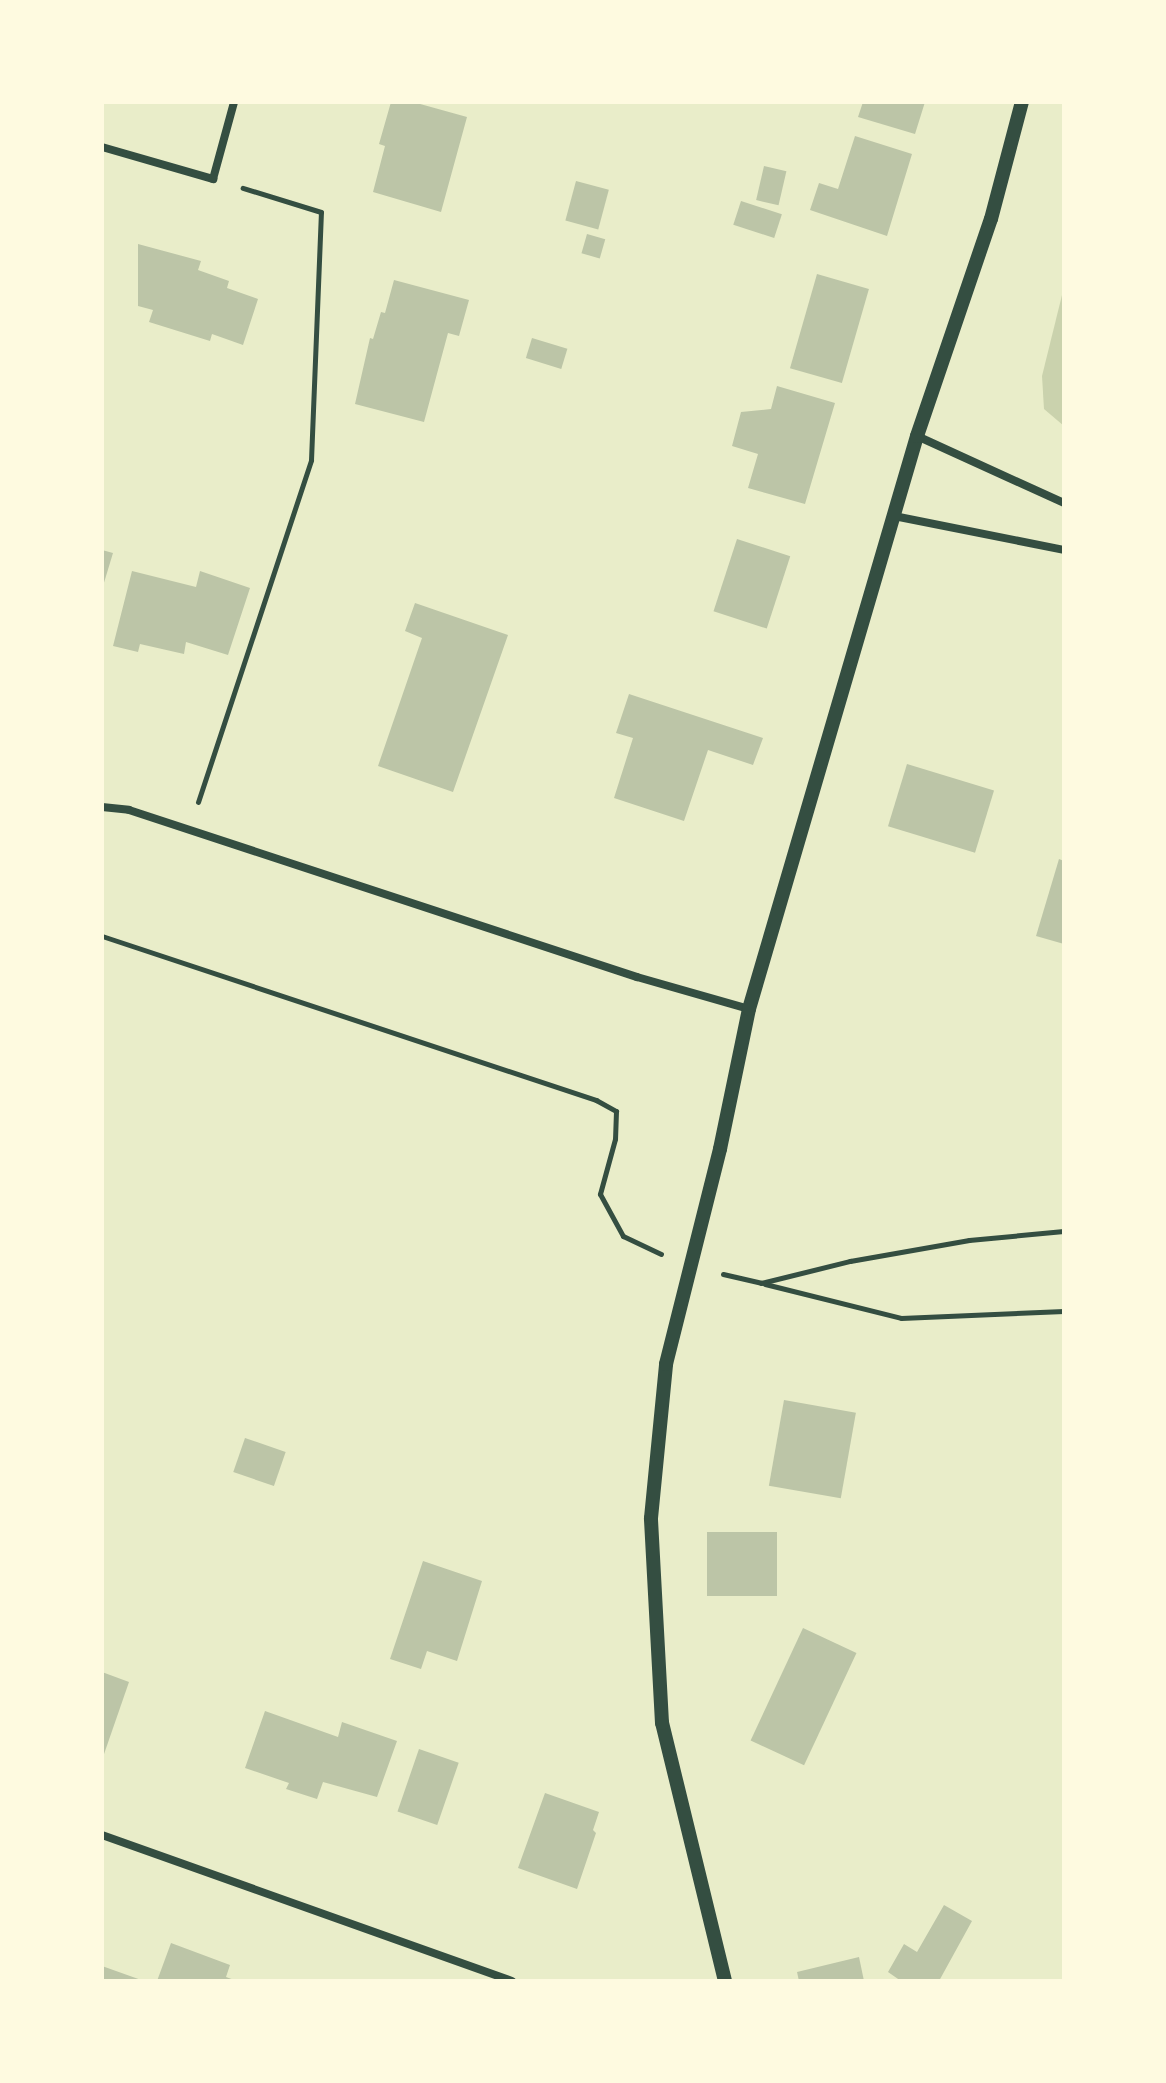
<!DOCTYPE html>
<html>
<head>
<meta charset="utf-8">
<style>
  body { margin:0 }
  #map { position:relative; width:1166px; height:2083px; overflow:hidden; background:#e9edc9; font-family:Lato,sans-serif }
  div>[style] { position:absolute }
  .green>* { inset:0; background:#cad2ad }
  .building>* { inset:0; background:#bcc5a7; transform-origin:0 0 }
  .path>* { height:5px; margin:-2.5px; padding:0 2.5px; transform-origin:2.5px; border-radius:2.5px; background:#344e41 }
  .minor>* { height:8px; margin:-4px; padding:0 4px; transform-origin:4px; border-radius:4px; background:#344e41 }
  .tertiary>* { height:14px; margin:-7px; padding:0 7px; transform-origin:7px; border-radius:7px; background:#344e41 }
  span { translate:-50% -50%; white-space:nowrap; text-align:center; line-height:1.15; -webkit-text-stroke:6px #fefae0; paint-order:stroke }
  .frame { position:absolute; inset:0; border:104px solid #fefae0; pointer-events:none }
</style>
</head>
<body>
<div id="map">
  <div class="green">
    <div style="clip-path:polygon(1064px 287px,1064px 426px,1044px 409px,1042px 376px)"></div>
  </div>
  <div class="building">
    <div style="clip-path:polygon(391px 102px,413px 102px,467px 117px,441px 212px,373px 192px,385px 146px,379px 144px)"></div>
    <div style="clip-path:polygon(863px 102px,925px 102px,915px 134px,858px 117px)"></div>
    <div style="clip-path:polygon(855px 136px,912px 154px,887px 236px,810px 210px,819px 183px,838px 189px)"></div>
    <div style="left:764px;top:166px;width:23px;height:35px;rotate:13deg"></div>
    <div style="left:576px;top:181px;width:34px;height:41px;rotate:15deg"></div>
    <div style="left:741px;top:201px;width:43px;height:25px;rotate:18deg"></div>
    <div style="left:587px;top:234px;width:19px;height:20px;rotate:16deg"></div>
    <div style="clip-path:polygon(138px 244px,201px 261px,198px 270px,229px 281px,227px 288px,258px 299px,243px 345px,212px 334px,210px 341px,149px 322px,153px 310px,138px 306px)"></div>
    <div style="left:817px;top:274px;width:54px;height:98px;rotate:16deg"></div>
    <div style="clip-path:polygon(394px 280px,469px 300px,459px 336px,448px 333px,424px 422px,355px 404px,370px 338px,373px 339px,381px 312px,385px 313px)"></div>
    <div style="left:532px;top:338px;width:37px;height:21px;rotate:17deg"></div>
    <div style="clip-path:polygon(777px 386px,835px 403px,805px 504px,748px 488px,758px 454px,732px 446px,741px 412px,771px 409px)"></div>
    <div style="left:737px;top:539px;width:56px;height:76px;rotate:18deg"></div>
    <div style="clip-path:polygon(102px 550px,113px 553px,103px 586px,102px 585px)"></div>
    <div style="clip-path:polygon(132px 571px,196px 587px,200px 571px,250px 588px,228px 655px,186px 642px,184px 654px,140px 644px,138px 652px,113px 646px)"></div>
    <div style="clip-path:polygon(415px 603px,508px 635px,453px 792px,378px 766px,422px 638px,405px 631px)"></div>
    <div style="clip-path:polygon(629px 694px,763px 738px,753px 765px,708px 750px,684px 821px,614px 798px,633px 738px,616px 733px)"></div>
    <div style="left:907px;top:764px;width:91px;height:65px;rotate:17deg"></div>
    <div style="clip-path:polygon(1059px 859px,1064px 861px,1064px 944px,1036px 936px)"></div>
    <div style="left:784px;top:1400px;width:73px;height:87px;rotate:10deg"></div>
    <div style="left:245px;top:1438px;width:43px;height:36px;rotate:19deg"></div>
    <div style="left:777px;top:1532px;width:64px;height:70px;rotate:90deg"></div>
    <div style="clip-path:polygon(423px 1561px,482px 1581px,457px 1661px,427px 1651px,421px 1669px,390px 1659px)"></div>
    <div style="left:803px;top:1628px;width:59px;height:124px;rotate:25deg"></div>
    <div style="clip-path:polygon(102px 1672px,129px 1682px,103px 1757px,102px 1757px)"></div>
    <div style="clip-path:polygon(265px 1711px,338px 1737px,342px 1722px,397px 1741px,377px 1797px,323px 1782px,317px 1799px,286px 1789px,289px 1783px,245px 1768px)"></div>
    <div style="left:419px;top:1749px;width:42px;height:66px;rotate:19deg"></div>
    <div style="clip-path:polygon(545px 1793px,599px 1812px,593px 1830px,596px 1833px,577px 1889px,518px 1868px)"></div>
    <div style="clip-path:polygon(944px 1905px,972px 1921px,939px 1981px,901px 1981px,888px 1972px,904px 1944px,917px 1952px)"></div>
    <div style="clip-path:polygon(171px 1943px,230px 1965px,226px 1977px,237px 1981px,157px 1981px)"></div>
    <div style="clip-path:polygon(859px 1957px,864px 1981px,799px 1981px,797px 1972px)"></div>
    <div style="clip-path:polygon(102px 1966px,144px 1981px,102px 1981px)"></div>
  </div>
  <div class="path">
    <div style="left:198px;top:802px;width:360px;rotate:-71.7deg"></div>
    <div style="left:311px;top:460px;width:248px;rotate:-87.7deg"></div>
    <div style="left:321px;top:212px;width:82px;rotate:-162.9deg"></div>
    <div style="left:102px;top:936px;width:521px;rotate:18.37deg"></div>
    <div style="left:596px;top:1100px;width:23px;rotate:29deg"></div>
    <div style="left:616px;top:1111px;width:28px;rotate:92deg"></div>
    <div style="left:615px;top:1139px;width:57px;rotate:105.3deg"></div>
    <div style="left:600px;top:1194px;width:48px;rotate:61.3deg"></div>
    <div style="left:623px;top:1236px;width:42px;rotate:25.3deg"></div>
    <div style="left:723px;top:1274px;width:39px;rotate:13deg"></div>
    <div style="left:761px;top:1283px;width:92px;rotate:-13.9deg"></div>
    <div style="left:850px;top:1261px;width:121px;rotate:-10deg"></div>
    <div style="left:969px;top:1240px;width:95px;rotate:-5.4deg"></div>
    <div style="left:765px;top:1284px;width:140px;rotate:14deg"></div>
    <div style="left:901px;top:1318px;width:163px;rotate:-2.5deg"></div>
  </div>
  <div class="minor">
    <div style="left:102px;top:147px;width:116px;rotate:16.1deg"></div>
    <div style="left:213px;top:179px;width:80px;rotate:-74.7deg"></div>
    <div style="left:917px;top:436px;width:162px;rotate:24.5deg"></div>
    <div style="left:894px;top:516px;width:173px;rotate:11.3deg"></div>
    <div style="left:102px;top:807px;width:27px;rotate:6deg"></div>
    <div style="left:129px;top:810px;width:535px;rotate:18.2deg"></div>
    <div style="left:637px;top:977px;width:116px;rotate:15.9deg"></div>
    <div style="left:102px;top:1835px;width:435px;rotate:19.6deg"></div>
  </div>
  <div class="tertiary">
    <div style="left:725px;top:1981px;width:266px;rotate:-103.7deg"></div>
    <div style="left:662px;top:1723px;width:205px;rotate:-93.1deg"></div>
    <div style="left:651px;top:1518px;width:155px;rotate:-84.4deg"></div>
    <div style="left:666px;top:1364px;width:222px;rotate:-75.9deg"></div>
    <div style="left:720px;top:1149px;width:143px;rotate:-78.3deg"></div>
    <div style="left:749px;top:1009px;width:597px;rotate:-73.66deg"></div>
    <div style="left:917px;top:436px;width:229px;rotate:-71.2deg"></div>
    <div style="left:991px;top:219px;width:121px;rotate:-75.2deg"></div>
  </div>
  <div class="frame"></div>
</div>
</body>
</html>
